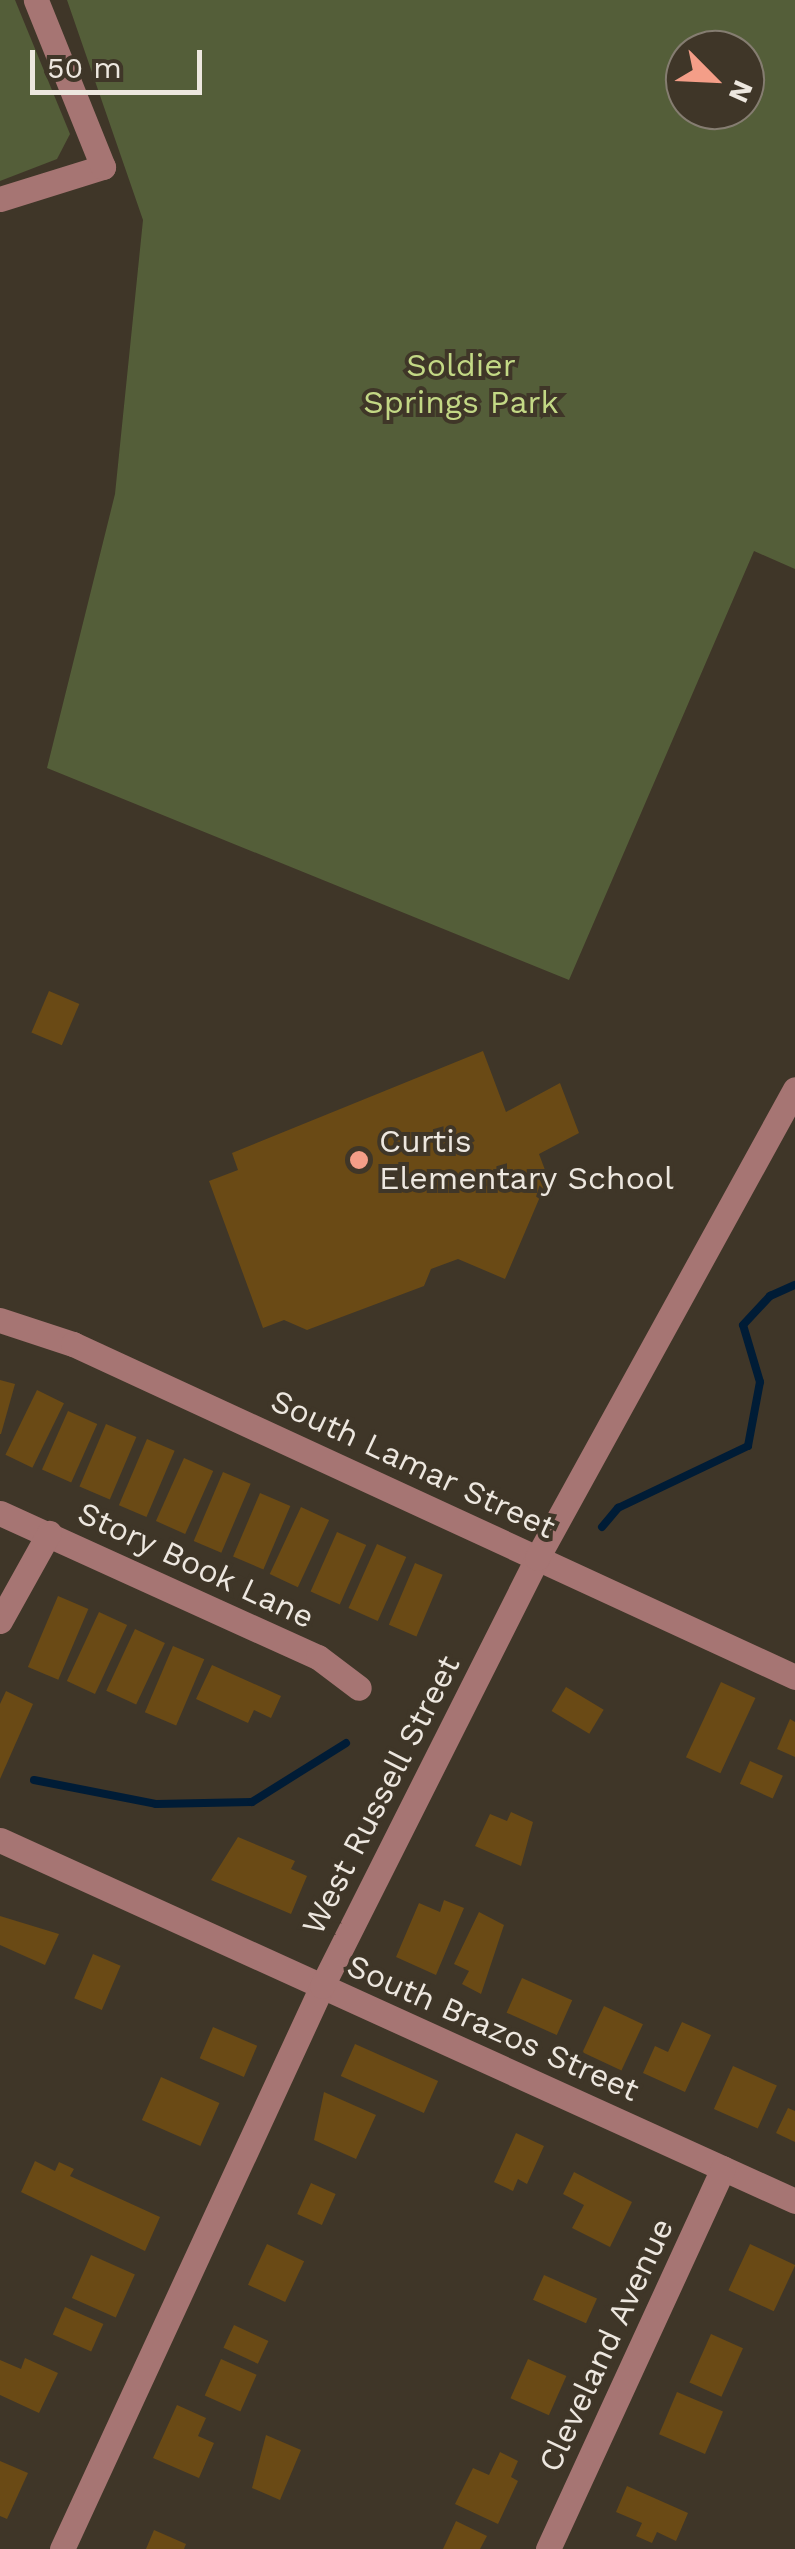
<!DOCTYPE html>
<html>
<head>
<meta charset="utf-8">
<style>
  body { margin:0 }
  #map { position:relative; width:795px; height:2549px; overflow:hidden; background:#3f3628; font-family:"Work Sans",sans-serif }
  div>[style] { position:absolute }
  .green>* { inset:0; background:#545e39 }
  .stream>* { height:8px; margin:-4px; padding:0 4px; transform-origin:4px; border-radius:4px; background:#001c36 }
  .building>* { inset:0; background:#6a4a15; transform-origin:0 0 }
  .minor>* { height:25px; margin:-12.5px; padding:0 12.5px; transform-origin:12.5px; border-radius:12.5px; background:#a67573 }
  .dots>* { width:28px; height:28px; translate:-50% -50%; box-sizing:border-box; border:5px solid #3f3628; border-radius:50% }
  span { translate:-50% -50%; white-space:nowrap; text-align:center; line-height:1.15; -webkit-text-stroke:8px #3f3628; paint-order:stroke }
  .park-label { font-size:32px; color:#c3d885 }
  .poi-label { font-size:32px; color:#ede7df }
  .left { translate:0 -50%; text-align:left }
  .street-label { font-size:32px; color:#ede7df }
  .north { position:absolute; left:665px; top:30px; width:100px; height:100px; box-sizing:border-box; background:#3f3628; border:2px solid #857d71; border-radius:50%; rotate:114deg; font-size:28px; font-weight:700; line-height:40px; text-align:center; color:#ede7df }
  .north::after { content:''; display:block; margin:auto; width:35px; height:45px; background:#f49e88; clip-path:polygon(50% 0,100% 100%,50% 72%,0 100%) }
  .scale { position:absolute; left:30px; top:50px; width:172px; height:45px; box-sizing:border-box; border:5px solid #ede7df; border-top:0; padding-left:12px; font-size:30px; line-height:35px; white-space:nowrap; color:#ede7df; -webkit-text-stroke:8px #3f3628; paint-order:stroke }
</style>
</head>
<body>
<div id="map">
  <div class="green">
    <div style="clip-path:polygon(0 0,15px 0,70px 134px,57px 159px,0 181px)"></div>
    <div style="clip-path:polygon(evenodd,67px 0,795px 0,795px 569px,754px 551px,569px 980px,47px 768px,115px 494px,143px 220px,67px 0,745px 50px,745px 110px,685px 110px,685px 50px,745px 50px)"></div>
  </div>
  <div class="stream">
    <div style="left:602px;top:1527px;width:25px;rotate:-50deg"></div>
    <div style="left:618px;top:1508px;width:144px;rotate:-25.5deg"></div>
    <div style="left:748px;top:1446px;width:65px;rotate:-79.4deg"></div>
    <div style="left:760px;top:1382px;width:59px;rotate:-106.6deg"></div>
    <div style="left:743px;top:1325px;width:40px;rotate:-47deg"></div>
    <div style="left:770px;top:1296px;width:27px;rotate:-24deg"></div>
    <div style="left:34px;top:1780px;width:124px;rotate:11.1deg"></div>
    <div style="left:156px;top:1804px;width:96px;rotate:-1.2deg"></div>
    <div style="left:252px;top:1802px;width:111px;rotate:-32.1deg"></div>
  </div>
  <div class="building">
    <div style="left:49px;top:991px;width:33px;height:45px;rotate:23deg"></div>
    <div style="clip-path:polygon(483px 1051px,506px 1112px,560px 1083px,579px 1133px,539px 1154px,548px 1178px,505px 1279px,458px 1259px,431px 1269px,424px 1286px,307px 1330px,284px 1320px,263px 1328px,209px 1181px,238px 1170px,232px 1153px)"></div>
    <div style="clip-path:polygon(0 1380px,15px 1384px,1px 1434px,0 1434px)"></div>
    <div style="left:37px;top:1390px;width:30px;height:72px;rotate:26deg"></div>
    <div style="left:68px;top:1411px;width:32px;height:64px;rotate:24deg"></div>
    <div style="left:106px;top:1424px;width:33px;height:68px;rotate:23deg"></div>
    <div style="left:147px;top:1439px;width:30px;height:72px;rotate:23deg"></div>
    <div style="left:184px;top:1458px;width:32px;height:69px;rotate:24deg"></div>
    <div style="left:223px;top:1472px;width:30px;height:75px;rotate:23deg"></div>
    <div style="left:260px;top:1493px;width:33px;height:69px;rotate:23deg"></div>
    <div style="left:301px;top:1507px;width:31px;height:74px;rotate:25deg"></div>
    <div style="left:337px;top:1532px;width:32px;height:65px;rotate:24deg"></div>
    <div style="left:377px;top:1544px;width:32px;height:70px;rotate:24deg"></div>
    <div style="left:415px;top:1563px;width:30px;height:67px;rotate:23deg"></div>
    <div style="left:58px;top:1596px;width:33px;height:77px;rotate:23deg"></div>
    <div style="left:99px;top:1612px;width:31px;height:76px;rotate:25deg"></div>
    <div style="left:135px;top:1629px;width:33px;height:68px;rotate:25deg"></div>
    <div style="left:173px;top:1646px;width:34px;height:72px;rotate:23deg"></div>
    <div style="clip-path:polygon(212px 1665px,281px 1696px,271px 1718px,254px 1710px,248px 1723px,196px 1699px)"></div>
    <div style="left:721px;top:1682px;width:38px;height:83px;rotate:25deg"></div>
    <div style="left:566px;top:1687px;width:44px;height:28px;rotate:31deg"></div>
    <div style="clip-path:polygon(6px 1691px,33px 1704px,0 1779px,0 1704px)"></div>
    <div style="clip-path:polygon(790px 1719px,795px 1722px,795px 1757px,777px 1749px)"></div>
    <div style="left:750px;top:1761px;width:36px;height:25px;rotate:24deg"></div>
    <div style="clip-path:polygon(511px 1812px,533px 1822px,521px 1866px,475px 1846px,490px 1814px,507px 1821px)"></div>
    <div style="clip-path:polygon(238px 1837px,295px 1861px,291px 1869px,307px 1876px,291px 1914px,211px 1880px)"></div>
    <div style="clip-path:polygon(444px 1900px,464px 1908px,436px 1975px,396px 1957px,419px 1903px,440px 1912px)"></div>
    <div style="clip-path:polygon(479px 1912px,504px 1925px,481px 1994px,462px 1984px,469px 1971px,454px 1964px)"></div>
    <div style="clip-path:polygon(0 1916px,59px 1934px,45px 1965px,0 1945px)"></div>
    <div style="left:93px;top:1954px;width:30px;height:48px;rotate:23deg"></div>
    <div style="left:522px;top:1978px;width:55px;height:38px;rotate:24deg"></div>
    <div style="left:604px;top:2006px;width:43px;height:51px;rotate:25deg"></div>
    <div style="clip-path:polygon(682px 2022px,711px 2035px,685px 2092px,643px 2073px,655px 2046px,668px 2052px)"></div>
    <div style="left:213px;top:2027px;width:48px;height:34px;rotate:23deg"></div>
    <div style="left:355px;top:2044px;width:91px;height:35px;rotate:24deg"></div>
    <div style="left:733px;top:2066px;width:48px;height:47px;rotate:24deg"></div>
    <div style="left:161px;top:2077px;width:64px;height:47px;rotate:24deg"></div>
    <div style="clip-path:polygon(324px 2092px,376px 2115px,356px 2159px,314px 2140px)"></div>
    <div style="clip-path:polygon(788px 2108px,795px 2111px,795px 2142px,776px 2133px)"></div>
    <div style="clip-path:polygon(516px 2133px,544px 2146px,527px 2184px,518px 2179px,513px 2191px,494px 2182px)"></div>
    <div style="clip-path:polygon(35px 2161px,55px 2171px,59px 2162px,74px 2169px,70px 2176px,160px 2217px,145px 2251px,21px 2192px)"></div>
    <div style="clip-path:polygon(574px 2172px,632px 2202px,610px 2247px,572px 2228px,584px 2205px,563px 2194px)"></div>
    <div style="left:311px;top:2183px;width:27px;height:34px;rotate:24deg"></div>
    <div style="left:267px;top:2244px;width:41px;height:45px;rotate:25deg"></div>
    <div style="left:750px;top:2244px;width:50px;height:51px;rotate:25deg"></div>
    <div style="left:91px;top:2255px;width:48px;height:47px;rotate:24deg"></div>
    <div style="left:544px;top:2275px;width:58px;height:27px;rotate:24deg"></div>
    <div style="left:65px;top:2307px;width:42px;height:30px;rotate:24deg"></div>
    <div style="left:234px;top:2325px;width:38px;height:25px;rotate:25deg"></div>
    <div style="left:711px;top:2334px;width:35px;height:53px;rotate:24deg"></div>
    <div style="clip-path:polygon(25px 2358px,58px 2373px,39px 2413px,0 2395px,0 2360px,21px 2369px)"></div>
    <div style="left:221px;top:2359px;width:39px;height:40px;rotate:24deg"></div>
    <div style="left:528px;top:2359px;width:42px;height:43px;rotate:24deg"></div>
    <div style="left:677px;top:2392px;width:50px;height:46px;rotate:23deg"></div>
    <div style="clip-path:polygon(177px 2405px,206px 2418px,198px 2436px,214px 2443px,199px 2478px,153px 2458px)"></div>
    <div style="clip-path:polygon(266px 2435px,301px 2450px,280px 2500px,252px 2488px)"></div>
    <div style="clip-path:polygon(500px 2452px,518px 2461px,511px 2477px,518px 2481px,498px 2524px,455px 2504px,473px 2468px,489px 2475px)"></div>
    <div style="clip-path:polygon(0 2461px,28px 2473px,7px 2519px,0 2516px)"></div>
    <div style="clip-path:polygon(627px 2486px,688px 2513px,676px 2541px,657px 2532px,652px 2543px,636px 2536px,642px 2523px,616px 2512px)"></div>
    <div style="clip-path:polygon(456px 2521px,487px 2536px,480px 2549px,443px 2549px)"></div>
    <div style="clip-path:polygon(154px 2530px,186px 2544px,184px 2549px,146px 2549px)"></div>
  </div>
  <div class="minor">
    <div style="left:0;top:199px;width:108px;rotate:-17.3deg"></div>
    <div style="left:103px;top:167px;width:180px;rotate:-111.9deg"></div>
    <div style="left:0;top:1320px;width:77px;rotate:18.2deg"></div>
    <div style="left:73px;top:1344px;width:795px;rotate:24.76deg"></div>
    <div style="left:0;top:1513px;width:349px;rotate:24.4deg"></div>
    <div style="left:318px;top:1657px;width:51px;rotate:37.1deg"></div>
    <div style="left:0;top:1621px;width:101px;rotate:-60.9deg"></div>
    <div style="left:0;top:1840px;width:873px;rotate:24.42deg"></div>
    <div style="left:62px;top:2549px;width:620px;rotate:-65.21deg"></div>
    <div style="left:322px;top:1986px;width:479px;rotate:-63.3deg"></div>
    <div style="left:537px;top:1558px;width:535px;rotate:-61.18deg"></div>
    <div style="left:548px;top:2549px;width:419px;rotate:-65.3deg"></div>
  </div>
  <div class="dots">
    <div style="left:359px;top:1160px;background:#f49e88"></div>
  </div>
  <div class="park-label">
    <span style="left:461px;top:384px">Soldier<br>Springs Park</span>
  </div>
  <div class="poi-label">
    <span class="left" style="left:379px;top:1160px">Curtis<br>Elementary School</span>
  </div>
  <div class="street-label">
    <span style="left:413px;top:1464px;rotate:25deg">South Lamar Street</span>
    <span style="left:196px;top:1565px;rotate:25deg">Story Book Lane</span>
    <span style="left:381px;top:1795px;rotate:-63deg">West Russell Street</span>
    <span style="left:493px;top:2028px;rotate:24deg">South Brazos Street</span>
    <span style="left:606px;top:2345px;rotate:-65deg">Cleveland Avenue</span>
  </div>
  <div class="north">N</div>
  <div class="scale">50 m</div>
</div>
</body>
</html>
